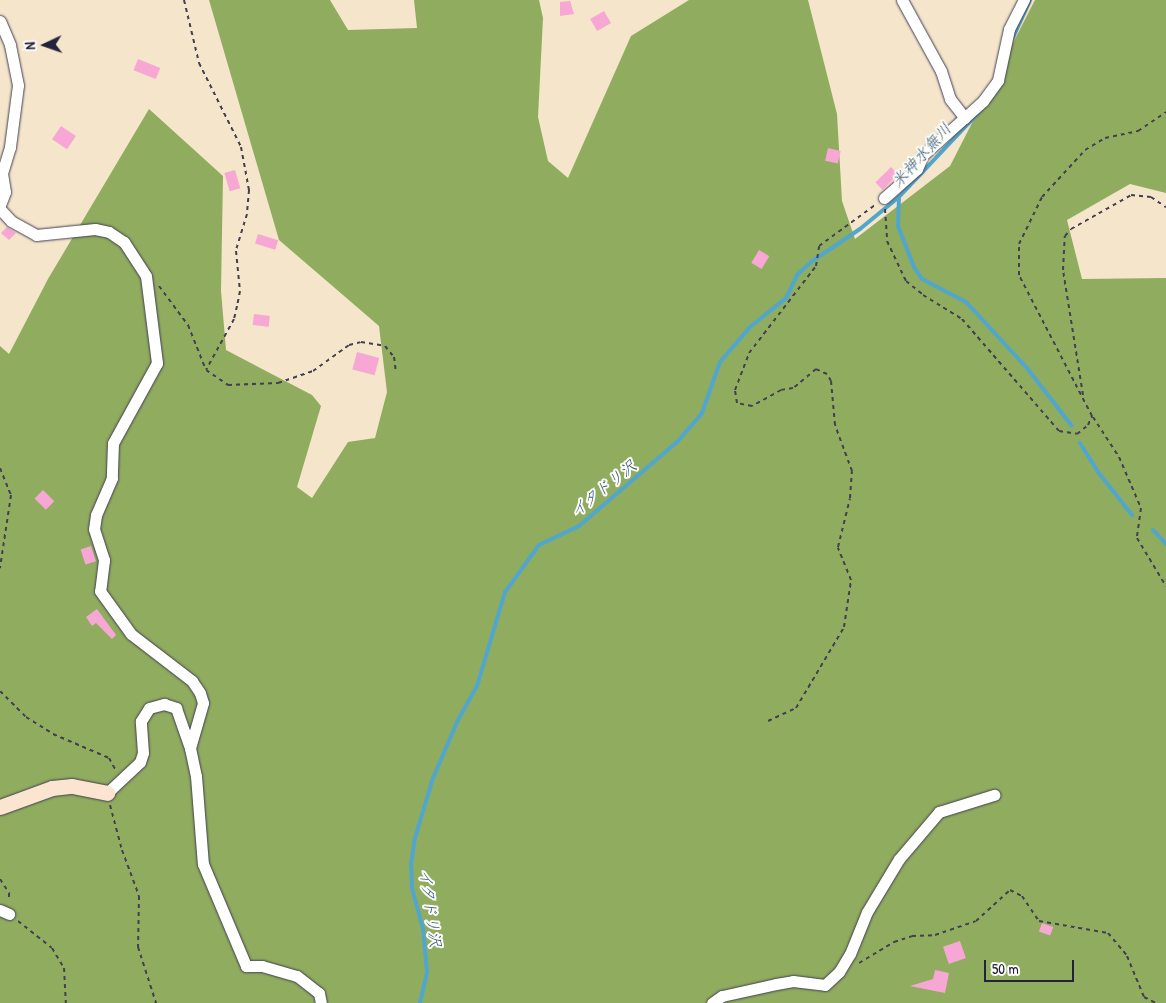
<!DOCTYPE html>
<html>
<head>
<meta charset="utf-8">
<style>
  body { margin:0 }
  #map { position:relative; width:1166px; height:1003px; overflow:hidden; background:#f4e5cb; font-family:"Patrick Hand","Klee One",sans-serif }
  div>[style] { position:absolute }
  .forest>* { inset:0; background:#90ac5f }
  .stream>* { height:4px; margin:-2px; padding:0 2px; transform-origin:2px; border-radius:2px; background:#51a6cd }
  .building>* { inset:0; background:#f6a7d4; transform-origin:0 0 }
  .path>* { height:2px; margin-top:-1px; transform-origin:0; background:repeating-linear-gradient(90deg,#423f51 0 4px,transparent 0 8px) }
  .roads { filter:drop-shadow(0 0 1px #423f51) drop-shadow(0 0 1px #423f51) }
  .street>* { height:11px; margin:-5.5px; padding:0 5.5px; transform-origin:5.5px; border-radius:5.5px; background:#fff }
  .secondary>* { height:15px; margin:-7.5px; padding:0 7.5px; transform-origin:7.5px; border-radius:7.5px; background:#fce5d0 }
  span { translate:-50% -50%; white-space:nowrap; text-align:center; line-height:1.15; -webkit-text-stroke:4px #fdfcf7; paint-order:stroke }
  .water-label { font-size:16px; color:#375d7d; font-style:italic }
  .north { position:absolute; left:20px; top:20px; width:50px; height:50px; -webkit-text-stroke:4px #fdfcf7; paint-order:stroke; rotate:267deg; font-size:14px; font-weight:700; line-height:20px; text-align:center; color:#22223b }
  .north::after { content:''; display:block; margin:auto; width:18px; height:22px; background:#22223b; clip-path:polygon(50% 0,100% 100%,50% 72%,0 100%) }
  .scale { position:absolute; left:984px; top:960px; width:90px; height:22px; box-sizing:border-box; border:2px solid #22223b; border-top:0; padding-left:6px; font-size:15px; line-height:18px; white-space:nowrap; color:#22223b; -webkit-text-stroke:4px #fdfcf7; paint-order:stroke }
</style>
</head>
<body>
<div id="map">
  <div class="forest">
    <div style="clip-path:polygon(209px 0,330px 0,348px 30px,417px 28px,414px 0,539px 0,543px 18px,538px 117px,548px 161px,568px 178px,631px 36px,689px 0,808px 0,837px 114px,842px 201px,855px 239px,950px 166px,1035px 0,1166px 0,1166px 193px,1130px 184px,1067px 220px,1082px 279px,1166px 278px,1166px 1003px,0 1003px,0 346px,9px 354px,48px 279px,149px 109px,223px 176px,221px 291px,226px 350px,312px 395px,321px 406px,297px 487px,312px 498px,348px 442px,375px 438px,387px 392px,379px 326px,279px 240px)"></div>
  </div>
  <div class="stream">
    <div style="left:1011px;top:42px;width:46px;rotate:-65.7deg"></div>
    <div style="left:899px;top:197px;width:29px;rotate:92deg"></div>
    <div style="left:898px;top:226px;width:44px;rotate:68.7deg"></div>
    <div style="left:914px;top:267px;width:14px;rotate:56deg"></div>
    <div style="left:922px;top:279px;width:50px;rotate:27.6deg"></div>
    <div style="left:966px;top:302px;width:90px;rotate:47.3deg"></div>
    <div style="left:1027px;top:368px;width:73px;rotate:52.2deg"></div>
    <div style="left:1080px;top:443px;width:34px;rotate:58deg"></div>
    <div style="left:1098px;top:472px;width:55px;rotate:51.7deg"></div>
    <div style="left:1153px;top:530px;width:19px;rotate:47deg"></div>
    <div style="left:420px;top:1003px;width:32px;rotate:-77deg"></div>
    <div style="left:427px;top:972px;width:43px;rotate:-95.3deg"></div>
    <div style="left:423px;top:929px;width:42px;rotate:-105deg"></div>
    <div style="left:412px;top:888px;width:23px;rotate:-92deg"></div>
    <div style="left:411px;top:865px;width:27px;rotate:-82deg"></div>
    <div style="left:415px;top:838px;width:63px;rotate:-73.3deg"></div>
    <div style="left:433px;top:778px;width:63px;rotate:-66.7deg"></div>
    <div style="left:458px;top:720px;width:39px;rotate:-61deg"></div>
    <div style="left:477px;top:686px;width:98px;rotate:-73.4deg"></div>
    <div style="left:505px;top:592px;width:58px;rotate:-54.1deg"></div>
    <div style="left:539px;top:545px;width:44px;rotate:-25.4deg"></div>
    <div style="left:579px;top:526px;width:129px;rotate:-40.6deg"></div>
    <div style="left:677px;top:442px;width:38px;rotate:-49deg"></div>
    <div style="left:702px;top:413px;width:54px;rotate:-70.6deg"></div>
    <div style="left:720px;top:362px;width:46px;rotate:-49.4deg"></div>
    <div style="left:750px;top:327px;width:46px;rotate:-38.9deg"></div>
    <div style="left:786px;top:298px;width:25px;rotate:-64deg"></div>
    <div style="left:797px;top:275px;width:19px;rotate:-43deg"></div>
    <div style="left:811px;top:262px;width:59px;rotate:-34deg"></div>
    <div style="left:860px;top:229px;width:50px;rotate:-39.4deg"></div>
    <div style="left:899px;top:197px;width:117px;rotate:-46.7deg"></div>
  </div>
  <div class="building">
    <div style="clip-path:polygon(570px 1px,574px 14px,560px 16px,560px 2px)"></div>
    <div style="left:604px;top:11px;width:14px;height:16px;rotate:60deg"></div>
    <div style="left:138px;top:59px;width:24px;height:12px;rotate:22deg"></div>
    <div style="left:61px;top:126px;width:18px;height:16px;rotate:34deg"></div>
    <div style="left:828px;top:148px;width:13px;height:13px;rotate:13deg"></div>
    <div style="left:891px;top:167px;width:10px;height:22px;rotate:45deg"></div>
    <div style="left:235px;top:170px;width:19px;height:11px;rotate:74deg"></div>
    <div style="clip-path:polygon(7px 227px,16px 233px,9px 240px,1px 233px)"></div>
    <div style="left:258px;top:234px;width:21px;height:10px;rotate:17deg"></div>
    <div style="left:759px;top:250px;width:12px;height:15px;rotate:31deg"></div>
    <div style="left:254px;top:314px;width:16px;height:11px;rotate:7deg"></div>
    <div style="left:357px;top:352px;width:23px;height:18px;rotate:15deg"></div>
    <div style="left:43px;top:490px;width:16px;height:12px;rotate:45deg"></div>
    <div style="left:91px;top:546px;width:16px;height:11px;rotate:72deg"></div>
    <div style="clip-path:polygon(97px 609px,116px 635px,112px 639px,96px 623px,92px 626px,86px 617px)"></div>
    <div style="left:1042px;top:923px;width:12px;height:9px;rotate:20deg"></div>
    <div style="left:960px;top:941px;width:18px;height:18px;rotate:71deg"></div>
    <div style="clip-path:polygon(935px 970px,949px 973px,945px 993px,910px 986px,933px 979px)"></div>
  </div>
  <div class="path">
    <div style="left:184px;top:0;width:65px;rotate:76.6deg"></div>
    <div style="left:199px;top:63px;width:94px;rotate:63.4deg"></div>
    <div style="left:241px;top:147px;width:44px;rotate:79.5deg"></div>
    <div style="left:249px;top:190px;width:24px;rotate:95deg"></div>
    <div style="left:247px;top:214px;width:39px;rotate:107deg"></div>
    <div style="left:236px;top:251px;width:40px;rotate:84.3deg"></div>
    <div style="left:240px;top:291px;width:15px;rotate:101deg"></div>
    <div style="left:237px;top:306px;width:13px;rotate:103deg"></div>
    <div style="left:234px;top:319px;width:58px;rotate:118.8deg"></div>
    <div style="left:885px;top:209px;width:32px;rotate:86deg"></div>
    <div style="left:887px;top:241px;width:44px;rotate:64.6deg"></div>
    <div style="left:906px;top:281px;width:22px;rotate:39deg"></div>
    <div style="left:923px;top:295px;width:46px;rotate:31.6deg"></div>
    <div style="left:962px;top:319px;width:148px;rotate:49.1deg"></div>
    <div style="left:1059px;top:431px;width:18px;rotate:9deg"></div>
    <div style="left:1077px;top:434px;width:14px;rotate:-39deg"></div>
    <div style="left:1088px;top:425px;width:10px;rotate:-66deg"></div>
    <div style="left:1092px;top:416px;width:159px;rotate:-117.4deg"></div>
    <div style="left:1019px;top:275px;width:31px;rotate:-90deg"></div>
    <div style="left:1019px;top:244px;width:52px;rotate:-63.9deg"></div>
    <div style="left:1042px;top:197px;width:64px;rotate:-47.5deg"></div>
    <div style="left:1085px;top:150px;width:23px;rotate:-31deg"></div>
    <div style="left:1105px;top:138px;width:34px;rotate:-12deg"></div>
    <div style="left:1138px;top:131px;width:34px;rotate:-34deg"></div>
    <div style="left:159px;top:286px;width:49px;rotate:53.4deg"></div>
    <div style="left:188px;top:325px;width:48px;rotate:68.2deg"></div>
    <div style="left:206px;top:370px;width:27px;rotate:34deg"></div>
    <div style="left:228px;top:385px;width:50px;rotate:-2.3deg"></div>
    <div style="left:278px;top:383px;width:37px;rotate:-19deg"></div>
    <div style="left:313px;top:371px;width:44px;rotate:-35.8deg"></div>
    <div style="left:349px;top:345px;width:12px;rotate:-14deg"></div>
    <div style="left:361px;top:342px;width:24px;rotate:9deg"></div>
    <div style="left:385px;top:346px;width:14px;rotate:51deg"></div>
    <div style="left:394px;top:357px;width:16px;rotate:83deg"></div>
    <div style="left:1083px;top:395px;width:127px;rotate:-99.1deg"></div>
    <div style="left:1063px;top:270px;width:34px;rotate:-87deg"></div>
    <div style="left:1065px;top:236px;width:9px;rotate:-49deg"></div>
    <div style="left:1071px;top:229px;width:69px;rotate:-29.5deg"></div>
    <div style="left:1131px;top:195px;width:20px;rotate:6deg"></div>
    <div style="left:1151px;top:197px;width:18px;rotate:34deg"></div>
    <div style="left:1093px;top:417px;width:48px;rotate:57deg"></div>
    <div style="left:1119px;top:457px;width:56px;rotate:66.7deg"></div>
    <div style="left:1141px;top:508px;width:30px;rotate:98deg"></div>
    <div style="left:1137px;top:538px;width:56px;rotate:58.9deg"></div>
    <div style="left:0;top:468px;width:29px;rotate:68deg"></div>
    <div style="left:11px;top:495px;width:74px;rotate:98.6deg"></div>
    <div style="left:0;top:691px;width:37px;rotate:45deg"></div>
    <div style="left:26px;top:717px;width:32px;rotate:32deg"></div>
    <div style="left:53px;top:734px;width:61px;rotate:23.2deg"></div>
    <div style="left:109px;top:758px;width:13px;rotate:61deg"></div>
    <div style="left:768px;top:721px;width:31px;rotate:-25deg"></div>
    <div style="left:796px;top:708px;width:94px;rotate:-59.3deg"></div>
    <div style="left:844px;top:627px;width:48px;rotate:-81.5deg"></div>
    <div style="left:851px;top:580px;width:35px;rotate:-112deg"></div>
    <div style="left:838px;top:547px;width:50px;rotate:-76.2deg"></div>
    <div style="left:850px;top:498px;width:27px;rotate:-86deg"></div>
    <div style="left:852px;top:471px;width:49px;rotate:-110.3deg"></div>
    <div style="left:835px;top:425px;width:44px;rotate:-95.2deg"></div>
    <div style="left:831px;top:381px;width:8px;rotate:-120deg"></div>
    <div style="left:827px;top:374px;width:12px;rotate:-156deg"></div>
    <div style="left:816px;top:369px;width:30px;rotate:140deg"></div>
    <div style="left:793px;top:388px;width:12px;rotate:171deg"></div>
    <div style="left:781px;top:390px;width:33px;rotate:151deg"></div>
    <div style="left:752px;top:406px;width:15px;rotate:-169deg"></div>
    <div style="left:737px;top:403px;width:13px;rotate:-99deg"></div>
    <div style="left:735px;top:390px;width:40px;rotate:-69deg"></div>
    <div style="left:749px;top:353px;width:110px;rotate:-52.4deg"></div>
    <div style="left:816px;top:266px;width:20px;rotate:-81deg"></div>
    <div style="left:819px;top:246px;width:69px;rotate:-36.2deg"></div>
    <div style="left:110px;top:805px;width:47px;rotate:75.1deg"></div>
    <div style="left:122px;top:850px;width:49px;rotate:69.7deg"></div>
    <div style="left:139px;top:896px;width:51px;rotate:91.1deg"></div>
    <div style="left:138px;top:947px;width:59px;rotate:72.2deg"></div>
    <div style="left:0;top:879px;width:17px;rotate:57deg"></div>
    <div style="left:9px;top:893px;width:8px;rotate:90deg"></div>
    <div style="left:18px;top:921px;width:43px;rotate:38.5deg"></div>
    <div style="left:52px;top:948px;width:23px;rotate:59deg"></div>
    <div style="left:64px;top:968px;width:35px;rotate:87deg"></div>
    <div style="left:859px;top:963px;width:41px;rotate:-31deg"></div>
    <div style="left:894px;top:942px;width:19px;rotate:-18deg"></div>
    <div style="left:912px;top:936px;width:23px;rotate:-2deg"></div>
    <div style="left:935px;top:935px;width:43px;rotate:-18.9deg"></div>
    <div style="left:976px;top:921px;width:46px;rotate:-42.4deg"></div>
    <div style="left:1010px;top:890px;width:13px;rotate:27deg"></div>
    <div style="left:1022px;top:896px;width:30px;rotate:56deg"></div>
    <div style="left:1039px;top:921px;width:70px;rotate:9.9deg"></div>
    <div style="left:1108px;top:933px;width:30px;rotate:50deg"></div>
    <div style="left:1127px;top:956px;width:44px;rotate:67.5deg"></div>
    <div style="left:1144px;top:997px;width:13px;rotate:27deg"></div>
  </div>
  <div class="roads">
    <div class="street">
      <div style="left:902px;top:0;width:81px;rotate:61.2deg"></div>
      <div style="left:941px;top:71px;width:29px;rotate:72deg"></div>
      <div style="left:950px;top:99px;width:24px;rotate:52deg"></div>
      <div style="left:0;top:21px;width:26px;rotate:67deg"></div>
      <div style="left:10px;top:45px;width:41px;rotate:78.7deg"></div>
      <div style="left:18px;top:85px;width:63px;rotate:97.4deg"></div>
      <div style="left:10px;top:147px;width:27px;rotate:107deg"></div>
      <div style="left:2px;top:173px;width:19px;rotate:81deg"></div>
      <div style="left:5px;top:192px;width:14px;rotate:111deg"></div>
      <div style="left:884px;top:198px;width:44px;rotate:-41.3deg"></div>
      <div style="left:917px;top:169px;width:15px;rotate:-67deg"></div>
      <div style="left:923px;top:155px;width:81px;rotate:-42deg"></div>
      <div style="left:983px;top:101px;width:26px;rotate:-54deg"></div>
      <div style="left:998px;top:80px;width:52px;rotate:-77.8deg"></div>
      <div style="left:1009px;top:29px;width:33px;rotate:-63deg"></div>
      <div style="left:0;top:209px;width:16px;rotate:47deg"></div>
      <div style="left:11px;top:221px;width:29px;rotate:29deg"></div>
      <div style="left:36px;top:235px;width:59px;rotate:-5.8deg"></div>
      <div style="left:95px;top:229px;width:14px;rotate:12deg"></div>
      <div style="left:109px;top:232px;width:18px;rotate:34deg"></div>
      <div style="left:124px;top:242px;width:40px;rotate:57.1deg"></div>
      <div style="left:146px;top:276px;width:88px;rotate:82.8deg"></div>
      <div style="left:157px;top:363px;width:91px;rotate:118.8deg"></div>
      <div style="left:113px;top:443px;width:35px;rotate:92deg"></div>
      <div style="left:112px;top:478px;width:40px;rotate:113.4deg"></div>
      <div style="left:96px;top:515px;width:14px;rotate:98deg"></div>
      <div style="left:94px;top:529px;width:33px;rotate:72deg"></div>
      <div style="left:104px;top:560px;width:31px;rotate:97deg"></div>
      <div style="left:100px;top:591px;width:53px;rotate:54.2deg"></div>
      <div style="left:131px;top:634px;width:77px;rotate:37.6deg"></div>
      <div style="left:192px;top:681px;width:14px;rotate:56deg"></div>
      <div style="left:200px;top:693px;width:10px;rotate:73deg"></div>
      <div style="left:203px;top:703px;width:47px;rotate:106.1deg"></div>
      <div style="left:190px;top:748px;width:29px;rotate:78deg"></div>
      <div style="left:196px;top:776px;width:88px;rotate:85.5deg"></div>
      <div style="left:203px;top:864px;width:111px;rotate:67.1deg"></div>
      <div style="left:246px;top:966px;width:16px"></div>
      <div style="left:262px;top:966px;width:36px;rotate:16deg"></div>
      <div style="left:297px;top:976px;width:28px;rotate:38deg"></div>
      <div style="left:319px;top:993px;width:10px;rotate:79deg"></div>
      <div style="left:107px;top:793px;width:45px;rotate:-43.2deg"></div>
      <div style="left:140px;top:762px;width:9px;rotate:-72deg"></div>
      <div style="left:143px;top:753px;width:32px;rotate:-94deg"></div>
      <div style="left:141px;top:721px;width:15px;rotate:-58deg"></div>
      <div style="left:149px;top:708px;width:16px;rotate:-15deg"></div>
      <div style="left:164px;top:704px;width:13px;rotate:18deg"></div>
      <div style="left:176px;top:708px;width:42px;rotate:70.7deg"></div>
      <div style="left:0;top:910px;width:10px;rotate:24deg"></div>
      <div style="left:712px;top:1003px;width:12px;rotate:-35deg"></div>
      <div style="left:722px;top:996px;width:55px;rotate:-12.5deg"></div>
      <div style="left:776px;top:984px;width:17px;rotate:-10deg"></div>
      <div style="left:793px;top:981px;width:32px;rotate:7deg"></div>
      <div style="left:825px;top:985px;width:19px;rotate:-43deg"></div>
      <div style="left:839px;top:972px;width:21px;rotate:-59deg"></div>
      <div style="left:850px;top:954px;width:45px;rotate:-68deg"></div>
      <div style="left:867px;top:912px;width:62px;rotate:-58.9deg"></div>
      <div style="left:899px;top:859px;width:62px;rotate:-49.6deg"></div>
      <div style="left:939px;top:812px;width:58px;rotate:-17.2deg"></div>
    </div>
    <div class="secondary">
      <div style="left:0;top:807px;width:55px;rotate:-20.1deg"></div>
      <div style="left:52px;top:788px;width:20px;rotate:-6deg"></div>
      <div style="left:72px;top:786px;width:36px;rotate:11deg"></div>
    </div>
  </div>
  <div class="water-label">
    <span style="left:921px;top:155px;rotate:-48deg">米神水無川</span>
    <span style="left:603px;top:488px;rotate:-39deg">イタドリ沢</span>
    <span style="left:431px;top:908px;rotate:82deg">イタドリ沢</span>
  </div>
  <div class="north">N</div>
  <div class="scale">50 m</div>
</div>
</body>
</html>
